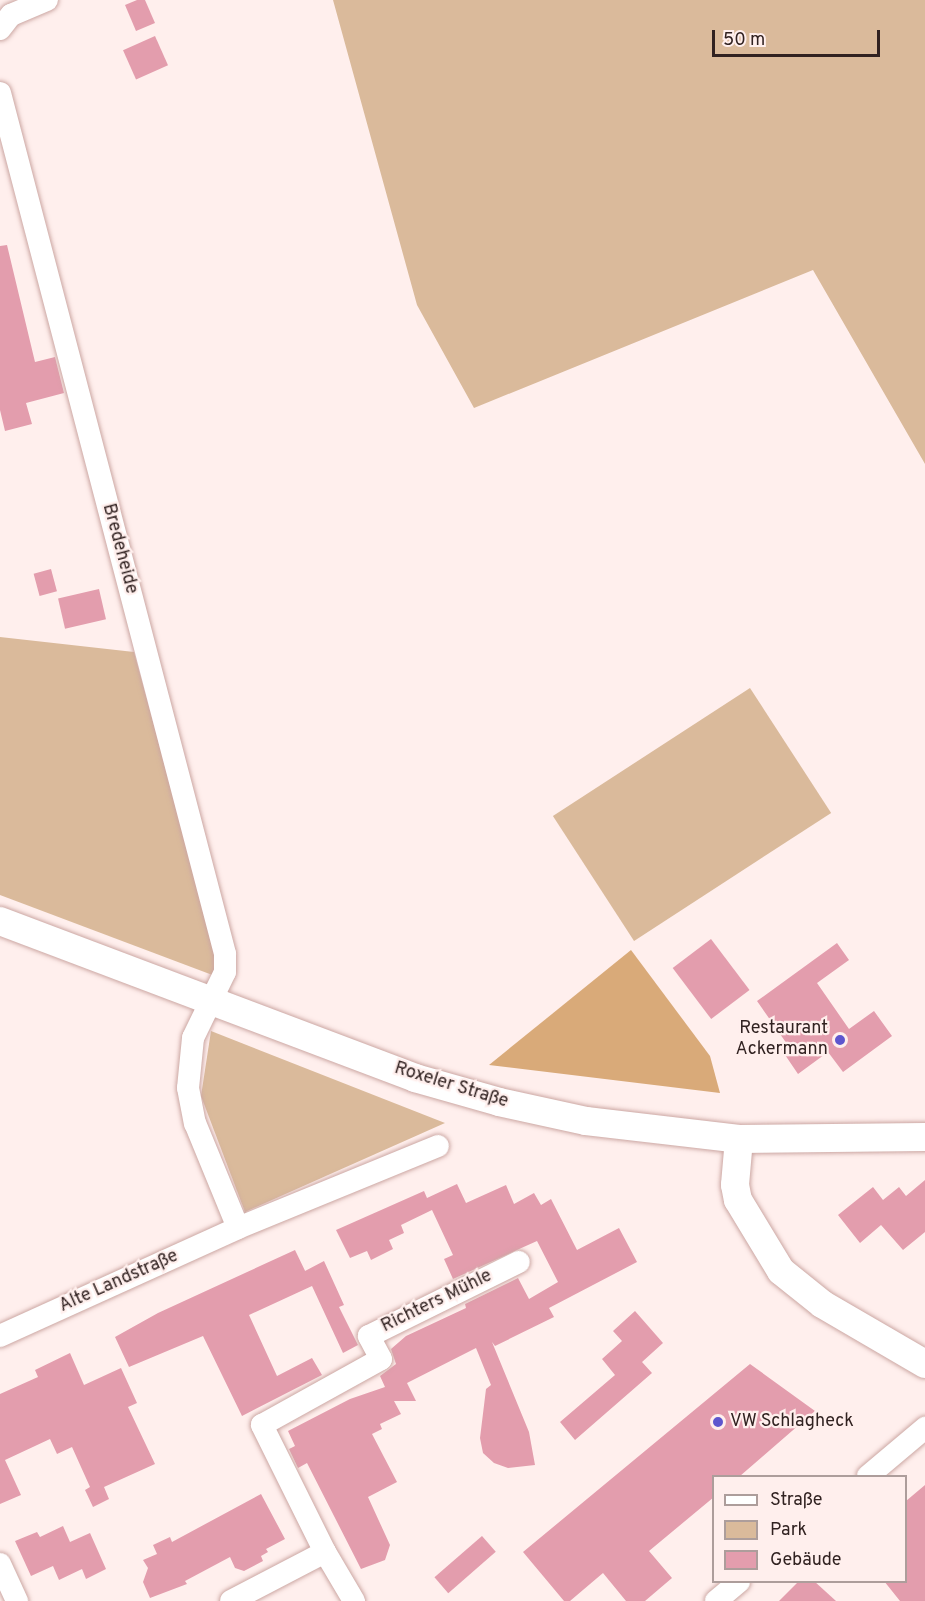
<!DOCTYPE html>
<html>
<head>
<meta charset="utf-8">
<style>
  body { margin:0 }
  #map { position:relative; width:925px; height:1601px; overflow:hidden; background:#ffefed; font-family:Overpass,sans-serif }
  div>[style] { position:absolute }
  .green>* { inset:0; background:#daba9b; transform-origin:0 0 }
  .forest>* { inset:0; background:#d9aa79 }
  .building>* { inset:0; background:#e39dad; transform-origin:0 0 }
  .roads { filter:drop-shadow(0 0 2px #cca7a3) drop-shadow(0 0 2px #cca7a3) }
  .minor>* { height:22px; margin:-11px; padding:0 11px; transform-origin:11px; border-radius:11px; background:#fff }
  .major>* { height:28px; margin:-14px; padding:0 14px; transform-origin:14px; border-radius:14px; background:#fff }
  .dots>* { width:16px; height:16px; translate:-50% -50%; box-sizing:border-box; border:3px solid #ffefed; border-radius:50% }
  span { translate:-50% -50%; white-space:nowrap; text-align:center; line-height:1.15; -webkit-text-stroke:4.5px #ffefed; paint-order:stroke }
  .street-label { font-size:18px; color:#312221 }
  .poi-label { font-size:18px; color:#312221 }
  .right { translate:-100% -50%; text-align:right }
  .left { translate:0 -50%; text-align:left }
  .legend { position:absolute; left:712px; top:1475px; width:195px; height:108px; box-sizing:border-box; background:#ffefed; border:2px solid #ad9d9b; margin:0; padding:8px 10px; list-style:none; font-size:18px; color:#312221 }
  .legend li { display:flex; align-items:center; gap:12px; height:30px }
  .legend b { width:30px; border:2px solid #ad9d9b }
  .scale { position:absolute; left:712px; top:30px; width:168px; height:27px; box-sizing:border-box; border:3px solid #312221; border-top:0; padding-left:8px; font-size:18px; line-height:21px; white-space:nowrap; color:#312221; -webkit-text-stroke:4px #ffefed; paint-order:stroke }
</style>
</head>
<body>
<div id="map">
  <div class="green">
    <div style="clip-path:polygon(333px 0,925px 0,925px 464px,813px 270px,474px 408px,417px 305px)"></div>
    <div style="clip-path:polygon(0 637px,134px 652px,223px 979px,0 895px)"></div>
    <div style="left:750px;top:688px;width:149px;height:235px;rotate:57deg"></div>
    <div style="clip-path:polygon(211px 1031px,445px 1123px,245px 1212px,201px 1096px)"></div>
  </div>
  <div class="forest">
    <div style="clip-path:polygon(631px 950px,710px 1056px,720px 1093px,489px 1065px)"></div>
  </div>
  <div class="building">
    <div style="clip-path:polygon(137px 0,145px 0,155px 23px,136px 31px,125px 5px)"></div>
    <div style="left:155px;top:36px;width:32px;height:35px;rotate:66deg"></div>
    <div style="clip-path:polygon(7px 245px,35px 362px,55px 357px,64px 393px,26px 403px,32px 424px,5px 431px,0 410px,0 246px)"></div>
    <div style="left:51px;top:569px;width:23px;height:18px;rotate:75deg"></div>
    <div style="left:99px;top:589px;width:31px;height:42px;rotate:77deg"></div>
    <div style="left:711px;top:939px;width:64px;height:48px;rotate:53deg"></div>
    <div style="clip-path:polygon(837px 943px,849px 960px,817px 983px,849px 1029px,874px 1011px,892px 1036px,843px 1072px,828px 1052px,798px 1074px,781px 1049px,787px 1044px,757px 1001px)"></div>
    <div style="clip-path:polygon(925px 1180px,925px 1232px,903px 1250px,881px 1225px,860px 1243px,838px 1215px,873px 1187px,883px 1200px,899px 1187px,906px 1196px)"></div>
    <div style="clip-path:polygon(457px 1184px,466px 1203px,506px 1185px,514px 1204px,534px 1193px,541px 1205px,551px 1199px,577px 1250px,619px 1228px,637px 1262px,549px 1308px,554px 1317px,495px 1346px,492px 1342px,529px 1432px,535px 1465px,508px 1468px,494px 1463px,483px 1453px,480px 1438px,486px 1389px,491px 1385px,476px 1348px,407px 1383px,416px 1401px,394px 1401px,401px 1414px,380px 1424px,382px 1429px,372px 1434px,397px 1482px,368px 1497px,390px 1545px,385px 1560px,361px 1569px,307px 1463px,298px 1468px,289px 1449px,295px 1446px,288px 1431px,350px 1399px,385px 1387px,380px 1376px,396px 1364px,391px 1349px,406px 1336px,466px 1308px,465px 1304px,518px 1278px,529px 1299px,558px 1282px,537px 1241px,453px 1279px,444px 1259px,453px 1255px,432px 1210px,401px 1225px,404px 1233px,389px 1240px,393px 1249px,371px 1260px,367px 1251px,350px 1258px,336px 1230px,424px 1191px,427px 1198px)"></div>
    <div style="clip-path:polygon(295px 1250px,309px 1279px,305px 1271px,324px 1261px,344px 1305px,339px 1307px,358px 1345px,343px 1353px,312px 1286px,249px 1315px,277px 1376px,312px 1358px,322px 1375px,242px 1416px,203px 1336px,129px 1367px,115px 1337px,158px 1313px)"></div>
    <div style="clip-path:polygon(635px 1311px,663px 1343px,642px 1362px,652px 1373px,575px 1440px,560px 1422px,615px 1375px,602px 1359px,622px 1341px,613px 1331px)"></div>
    <div style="clip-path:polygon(70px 1353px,84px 1385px,121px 1368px,137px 1403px,128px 1407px,155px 1464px,104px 1487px,109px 1499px,93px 1507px,85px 1490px,90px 1487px,72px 1447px,57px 1454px,50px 1439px,5px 1460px,21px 1495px,0 1504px,0 1394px,38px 1377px,35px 1370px)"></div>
    <div style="clip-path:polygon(750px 1364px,815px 1411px,740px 1476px,714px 1476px,714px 1497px,649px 1551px,672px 1578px,645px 1601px,626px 1601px,603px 1573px,570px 1601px,564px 1601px,523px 1552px)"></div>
    <div style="clip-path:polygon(925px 1485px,925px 1601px,900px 1601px,884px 1581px,906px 1581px,906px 1501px)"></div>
    <div style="clip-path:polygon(261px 1494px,285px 1539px,266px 1549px,268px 1552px,261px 1556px,263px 1561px,244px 1571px,235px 1568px,230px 1557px,185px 1581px,187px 1584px,150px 1598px,143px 1582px,148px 1568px,143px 1560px,157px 1554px,153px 1545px,170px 1537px,172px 1542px)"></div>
    <div style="clip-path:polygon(63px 1526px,70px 1542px,90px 1533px,106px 1569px,86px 1579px,82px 1569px,59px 1580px,53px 1566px,31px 1576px,15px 1541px,37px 1532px,40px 1537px)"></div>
    <div style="left:482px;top:1536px;width:21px;height:63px;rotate:49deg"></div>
    <div style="clip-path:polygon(799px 1581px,814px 1581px,836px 1601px,779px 1601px)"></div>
  </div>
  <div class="roads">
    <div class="minor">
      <div style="left:0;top:29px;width:18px;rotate:-52deg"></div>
      <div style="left:11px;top:15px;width:39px;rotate:-23deg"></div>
      <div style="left:0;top:93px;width:890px;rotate:75.35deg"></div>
      <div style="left:225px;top:954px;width:18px;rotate:90deg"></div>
      <div style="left:225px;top:972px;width:73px;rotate:115.9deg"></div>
      <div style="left:193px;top:1038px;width:50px;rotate:95.7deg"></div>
      <div style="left:188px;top:1088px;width:36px;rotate:79deg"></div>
      <div style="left:195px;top:1123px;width:113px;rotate:67.7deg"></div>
      <div style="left:0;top:1336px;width:261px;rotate:-24.4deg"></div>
      <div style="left:238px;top:1228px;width:216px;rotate:-22.3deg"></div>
      <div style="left:868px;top:1476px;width:75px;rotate:-40.1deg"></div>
      <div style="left:0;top:1564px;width:41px;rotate:65.3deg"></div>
      <div style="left:231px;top:1601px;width:106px;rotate:-27.5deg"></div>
      <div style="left:354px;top:1601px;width:57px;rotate:-120.6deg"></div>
      <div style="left:325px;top:1552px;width:142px;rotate:-116.4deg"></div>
      <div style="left:262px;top:1425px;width:136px;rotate:-29deg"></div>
      <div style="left:381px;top:1359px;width:26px;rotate:-118deg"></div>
      <div style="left:369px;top:1336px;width:167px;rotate:-26.3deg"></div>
      <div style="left:716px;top:1601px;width:30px;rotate:-40deg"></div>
    </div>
    <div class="major">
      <div style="left:0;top:921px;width:444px;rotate:20.7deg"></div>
      <div style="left:415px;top:1078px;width:87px;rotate:15.9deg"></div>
      <div style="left:499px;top:1102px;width:89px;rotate:12.3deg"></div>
      <div style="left:586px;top:1121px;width:154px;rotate:6.7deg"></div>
      <div style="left:739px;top:1139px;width:186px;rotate:-0.6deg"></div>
      <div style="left:739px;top:1139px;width:46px;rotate:95deg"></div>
      <div style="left:735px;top:1185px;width:15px;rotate:79deg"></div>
      <div style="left:738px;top:1200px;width:83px;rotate:58.8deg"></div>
      <div style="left:781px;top:1271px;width:53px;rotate:38.8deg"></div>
      <div style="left:822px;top:1304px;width:119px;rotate:30.2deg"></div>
    </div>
  </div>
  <div class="dots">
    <div style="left:840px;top:1040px;background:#5e56ce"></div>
    <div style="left:718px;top:1422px;background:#5e56ce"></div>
  </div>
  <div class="street-label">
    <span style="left:119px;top:549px;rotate:75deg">Bredeheide</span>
    <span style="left:451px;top:1086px;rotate:17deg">Roxeler Straße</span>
    <span style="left:119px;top:1282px;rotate:-24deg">Alte Landstraße</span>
    <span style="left:437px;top:1302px;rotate:-26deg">Richters Mühle</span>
  </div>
  <div class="poi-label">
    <span class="right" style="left:828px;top:1040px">Restaurant<br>Ackermann</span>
    <span class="left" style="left:730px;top:1422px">VW Schlagheck</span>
  </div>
  <ul class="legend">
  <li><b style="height:8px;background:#fff"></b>Straße</li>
  <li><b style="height:16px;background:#daba9b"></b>Park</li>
  <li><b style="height:16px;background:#e39dad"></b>Gebäude</li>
  </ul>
  <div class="scale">50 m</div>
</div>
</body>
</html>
